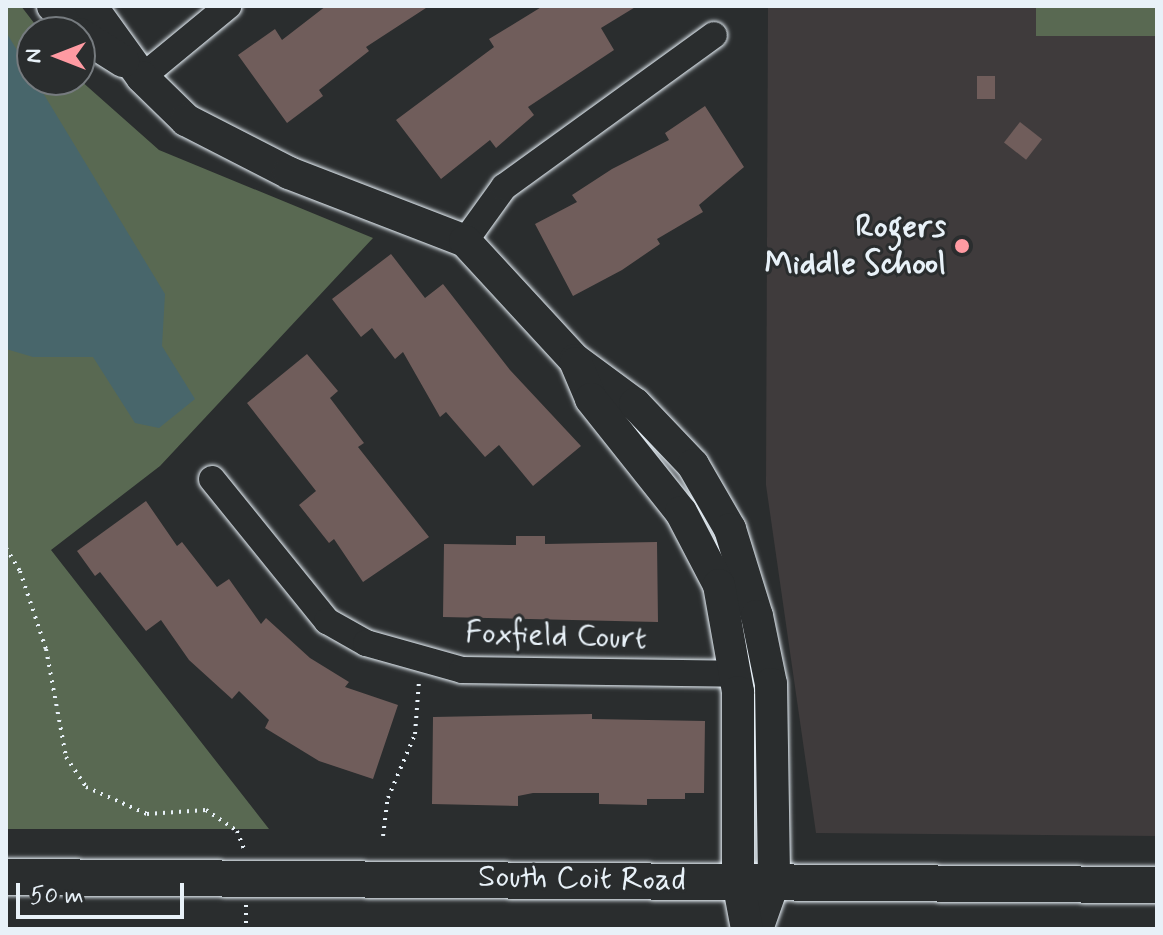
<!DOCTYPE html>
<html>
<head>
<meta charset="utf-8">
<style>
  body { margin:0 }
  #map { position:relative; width:1163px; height:935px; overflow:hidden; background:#2a2d2e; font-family:Mynerve,sans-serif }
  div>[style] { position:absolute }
  .built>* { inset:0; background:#3f3b3c }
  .green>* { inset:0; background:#596952; transform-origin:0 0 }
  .water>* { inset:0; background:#48666b }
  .building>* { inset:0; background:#705d5b; transform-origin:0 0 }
  .path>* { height:4px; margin-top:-2px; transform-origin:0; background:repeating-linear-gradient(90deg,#e8f1f8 0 2px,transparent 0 8px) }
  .roads { filter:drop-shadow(0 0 2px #e8f1f8) drop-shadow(0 0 2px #e8f1f8) }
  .minor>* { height:26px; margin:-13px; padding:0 13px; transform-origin:13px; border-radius:13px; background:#2a2d2e }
  .tertiary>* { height:32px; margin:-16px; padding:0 16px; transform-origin:16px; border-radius:16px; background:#2a2d2e }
  .secondary>* { height:36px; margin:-18px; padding:0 18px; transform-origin:18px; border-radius:18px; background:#2a2d2e }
  .dots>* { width:22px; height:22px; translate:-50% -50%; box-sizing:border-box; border:4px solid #2a2d2e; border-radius:50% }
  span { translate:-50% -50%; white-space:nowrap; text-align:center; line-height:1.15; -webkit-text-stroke:6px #2a2d2e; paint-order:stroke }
  .poi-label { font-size:32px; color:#e8f1f8; font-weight:700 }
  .right { translate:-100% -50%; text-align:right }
  .street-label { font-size:32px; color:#e8f1f8 }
  .frame { position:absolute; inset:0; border:8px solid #e8f1f8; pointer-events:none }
  .north { position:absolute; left:16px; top:16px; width:80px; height:80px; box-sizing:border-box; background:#2a2d2e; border:2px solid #767b7f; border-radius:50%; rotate:270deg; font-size:22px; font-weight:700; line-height:32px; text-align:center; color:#e8f1f8 }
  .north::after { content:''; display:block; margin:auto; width:28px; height:36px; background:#ff9aa2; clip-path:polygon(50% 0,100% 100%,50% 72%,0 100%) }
  .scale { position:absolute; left:16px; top:883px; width:168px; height:36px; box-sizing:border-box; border:4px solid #e8f1f8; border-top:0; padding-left:10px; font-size:24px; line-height:28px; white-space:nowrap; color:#e8f1f8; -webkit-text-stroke:6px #2a2d2e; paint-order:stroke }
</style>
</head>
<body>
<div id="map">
  <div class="built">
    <div style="clip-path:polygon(768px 6px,1157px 6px,1157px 836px,816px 833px,766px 485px)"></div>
  </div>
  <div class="green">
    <div style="clip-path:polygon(6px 6px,21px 6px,41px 32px,32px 32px,32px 80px,80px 80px,159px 150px,373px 238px,160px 466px,51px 550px,269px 829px,6px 829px)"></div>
    <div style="left:1036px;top:6px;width:121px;height:30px"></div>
  </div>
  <div class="water">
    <div style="clip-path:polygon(6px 32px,165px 294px,162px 346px,195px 399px,159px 428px,135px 423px,93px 357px,33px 357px,6px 349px)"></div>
  </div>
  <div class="building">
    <div style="clip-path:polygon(326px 6px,429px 6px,366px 47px,369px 51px,319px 90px,323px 96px,287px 123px,238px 55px,275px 29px,282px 40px)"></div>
    <div style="clip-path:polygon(543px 6px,637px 6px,601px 28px,614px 50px,528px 107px,534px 115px,496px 148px,490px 140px,441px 179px,396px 120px,494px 47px,489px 39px)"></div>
    <div style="left:977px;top:76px;width:18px;height:23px"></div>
    <div style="clip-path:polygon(705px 106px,744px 167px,699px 205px,703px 212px,657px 239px,660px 244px,622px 270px,573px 296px,535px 224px,577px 202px,572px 195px,612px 169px,669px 140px,665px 133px)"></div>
    <div style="left:1020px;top:122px;width:28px;height:26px;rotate:38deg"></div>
    <div style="clip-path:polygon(391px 254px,425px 298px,443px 284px,510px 370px,581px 446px,533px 486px,499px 445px,485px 457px,446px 412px,440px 417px,403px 352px,395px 359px,372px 328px,361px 337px,332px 299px)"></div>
    <div style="clip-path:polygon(307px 354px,338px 391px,330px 398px,364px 443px,358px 447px,429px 537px,363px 582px,334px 539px,329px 543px,299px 505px,316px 491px,247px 403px)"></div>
    <div style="clip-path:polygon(146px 501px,177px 546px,182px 542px,217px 587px,229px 579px,261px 624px,266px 618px,310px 658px,349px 682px,345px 687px,398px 705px,373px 779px,319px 761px,265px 728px,269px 720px,239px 691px,232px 699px,189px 660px,161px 620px,146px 631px,100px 572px,95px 576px,77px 551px)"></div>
    <div style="clip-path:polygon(516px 536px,545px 536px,545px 544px,657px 542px,658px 622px,443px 617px,444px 544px,516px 545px)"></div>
    <div style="clip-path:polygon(592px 714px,592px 719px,705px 721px,704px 793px,685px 793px,685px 799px,647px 799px,647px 805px,599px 804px,599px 793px,533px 793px,518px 796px,518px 806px,432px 804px,433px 717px)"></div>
  </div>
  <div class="path">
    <div style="left:6px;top:548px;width:27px;rotate:59deg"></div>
    <div style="left:20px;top:571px;width:82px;rotate:71.6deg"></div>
    <div style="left:46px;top:649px;width:110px;rotate:79.5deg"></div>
    <div style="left:66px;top:757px;width:36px;rotate:56deg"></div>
    <div style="left:86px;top:787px;width:67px;rotate:23.9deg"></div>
    <div style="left:147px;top:814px;width:59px;rotate:-3.9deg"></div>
    <div style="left:206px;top:810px;width:37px;rotate:34deg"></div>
    <div style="left:237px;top:831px;width:22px;rotate:69deg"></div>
    <div style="left:383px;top:836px;width:38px;rotate:-83deg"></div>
    <div style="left:388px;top:798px;width:69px;rotate:-67.1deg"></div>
    <div style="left:415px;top:734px;width:53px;rotate:-85.7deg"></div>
    <div style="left:246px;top:905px;width:24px;rotate:90deg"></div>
  </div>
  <div class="roads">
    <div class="minor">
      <div style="left:142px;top:77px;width:112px;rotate:-39.5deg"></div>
      <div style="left:465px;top:241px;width:67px;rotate:-54.2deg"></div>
      <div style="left:504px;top:187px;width:259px;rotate:-35.9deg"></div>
      <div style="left:212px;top:479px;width:183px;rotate:51deg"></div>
      <div style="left:327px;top:621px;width:45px;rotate:29.4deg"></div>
      <div style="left:366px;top:643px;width:100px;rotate:15.7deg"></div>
      <div style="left:462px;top:670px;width:274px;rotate:0.8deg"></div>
    </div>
    <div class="tertiary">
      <div style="left:53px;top:6px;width:36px;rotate:46deg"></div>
      <div style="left:91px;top:6px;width:87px;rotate:54.3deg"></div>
      <div style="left:142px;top:77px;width:62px;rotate:44.3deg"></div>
      <div style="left:186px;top:120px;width:116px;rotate:27.2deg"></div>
      <div style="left:289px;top:173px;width:189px;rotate:21.1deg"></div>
      <div style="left:465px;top:241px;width:162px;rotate:47.3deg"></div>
      <div style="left:575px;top:360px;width:74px;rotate:36.3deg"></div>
      <div style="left:635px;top:404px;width:84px;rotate:46.4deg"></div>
      <div style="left:693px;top:465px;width:74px;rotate:60deg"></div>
      <div style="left:730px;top:529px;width:91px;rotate:72.8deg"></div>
      <div style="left:757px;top:616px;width:69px;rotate:78.4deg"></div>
      <div style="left:771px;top:684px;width:197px;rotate:89.1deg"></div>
      <div style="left:774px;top:881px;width:51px;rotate:109.5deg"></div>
      <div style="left:80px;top:34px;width:51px;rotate:32.1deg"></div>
      <div style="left:576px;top:363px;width:39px;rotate:67deg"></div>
      <div style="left:591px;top:399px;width:144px;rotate:51.5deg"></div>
      <div style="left:681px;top:512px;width:82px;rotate:62.5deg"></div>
      <div style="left:719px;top:585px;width:109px;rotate:79.9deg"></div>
      <div style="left:738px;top:692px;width:189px;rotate:90deg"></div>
      <div style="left:738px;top:881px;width:49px;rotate:79.4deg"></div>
    </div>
    <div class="secondary">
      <div style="left:6px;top:877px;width:1151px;rotate:0.4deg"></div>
    </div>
  </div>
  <div class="dots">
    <div style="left:962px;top:246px;background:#ff9aa2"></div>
  </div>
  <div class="poi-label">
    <span class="right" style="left:946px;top:246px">Rogers<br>Middle School</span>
  </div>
  <div class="street-label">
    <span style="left:556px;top:636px;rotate:2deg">Foxfield Court</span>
    <span style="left:582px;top:879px;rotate:1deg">South Coit Road</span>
  </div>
  <div class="frame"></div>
  <div class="north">N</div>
  <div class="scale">50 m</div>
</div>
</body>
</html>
